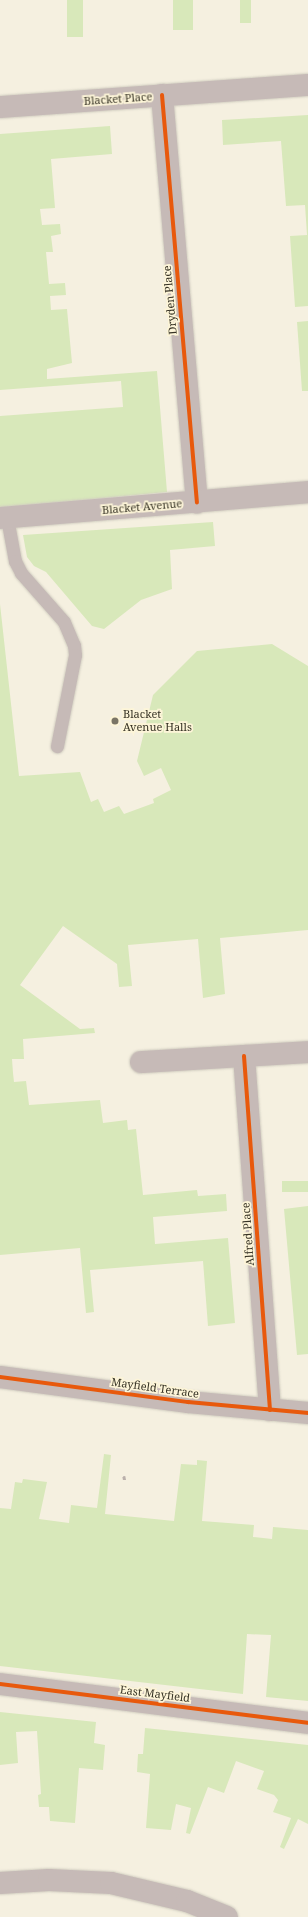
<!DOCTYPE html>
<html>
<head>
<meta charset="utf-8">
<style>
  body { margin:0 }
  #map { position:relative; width:308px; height:1917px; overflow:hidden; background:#f5f0e0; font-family:"Noto Serif",serif }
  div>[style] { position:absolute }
  .green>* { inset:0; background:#d8e8ba; transform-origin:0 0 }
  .path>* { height:2.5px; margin-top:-1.25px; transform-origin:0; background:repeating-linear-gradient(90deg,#bab0ab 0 4px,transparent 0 6px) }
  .roads { filter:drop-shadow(0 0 1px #d1cdc0) drop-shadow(0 0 1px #d1cdc0) }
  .lane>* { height:13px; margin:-6.5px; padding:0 6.5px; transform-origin:6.5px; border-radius:6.5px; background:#c6bab7 }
  .street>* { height:22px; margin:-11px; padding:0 11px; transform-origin:11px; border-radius:11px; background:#c6bab7 }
  .cycleway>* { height:4px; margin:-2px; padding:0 2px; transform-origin:2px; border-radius:2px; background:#e8590c }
  .dots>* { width:11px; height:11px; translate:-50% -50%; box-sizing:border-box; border:2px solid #fdf5d8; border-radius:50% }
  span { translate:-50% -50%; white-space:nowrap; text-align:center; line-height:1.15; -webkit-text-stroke:3.5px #fdf5d8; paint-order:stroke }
  .street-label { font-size:11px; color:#373325 }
  .poi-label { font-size:11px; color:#373325 }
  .left { translate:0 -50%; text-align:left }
</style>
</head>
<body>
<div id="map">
  <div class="green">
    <div style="left:67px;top:0;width:16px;height:37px"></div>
    <div style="left:173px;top:0;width:20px;height:30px"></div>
    <div style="left:240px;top:0;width:11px;height:23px"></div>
    <div style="clip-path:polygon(308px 115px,308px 306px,295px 307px,290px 236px,307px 235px,305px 205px,286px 206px,281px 141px,223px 145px,222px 120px)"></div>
    <div style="clip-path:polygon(110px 126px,112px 154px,51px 159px,55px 208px,40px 209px,42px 225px,60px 224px,61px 234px,51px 236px,53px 252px,46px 252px,49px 284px,65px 283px,66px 295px,50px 296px,51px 310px,67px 309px,72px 363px,47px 369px,47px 379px,157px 371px,167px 492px,0 508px,0 416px,123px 407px,121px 381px,0 390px,0 134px)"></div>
    <div style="clip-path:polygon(308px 321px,308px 391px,302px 391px,297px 322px)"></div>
    <div style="clip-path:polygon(213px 522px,215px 546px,170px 550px,172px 589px,141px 600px,104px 629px,92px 626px,46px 572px,34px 566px,27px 557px,23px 535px)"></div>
    <div style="clip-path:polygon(0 604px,19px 776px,80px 772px,91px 802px,98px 799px,104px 812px,119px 806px,124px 814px,154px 803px,153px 799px,171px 790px,161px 768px,144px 776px,137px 761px,153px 695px,197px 651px,272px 644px,308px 666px,308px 930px,220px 938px,225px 994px,203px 998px,198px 939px,128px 945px,132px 986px,119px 987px,117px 964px,63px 926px,20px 985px,80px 1029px,94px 1028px,95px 1033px,23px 1039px,24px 1059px,12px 1059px,13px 1073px,14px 1082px,26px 1081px,29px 1105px,100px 1100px,103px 1123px,127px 1120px,128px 1130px,136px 1129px,143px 1195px,197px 1190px,198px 1196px,226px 1194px,227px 1211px,153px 1217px,155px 1244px,228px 1238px,235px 1323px,208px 1326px,203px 1261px,90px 1270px,94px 1312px,86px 1313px,80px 1248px,0 1255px)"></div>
    <div style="left:308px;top:1181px;width:11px;height:26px;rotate:90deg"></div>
    <div style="clip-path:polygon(308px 1206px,308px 1354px,297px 1355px,284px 1209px)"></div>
    <div style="clip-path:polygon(104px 1454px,111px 1455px,105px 1514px,174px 1521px,181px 1464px,197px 1465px,197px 1460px,207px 1461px,202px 1521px,254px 1525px,253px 1537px,272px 1539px,273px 1527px,308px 1530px,308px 1701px,266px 1697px,271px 1635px,247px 1634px,243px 1694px,0 1666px,0 1508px,11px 1509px,15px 1482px,22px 1483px,23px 1479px,47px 1482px,39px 1519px,69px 1523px,71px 1505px,97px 1508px)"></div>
    <div style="clip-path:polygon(0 1712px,96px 1722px,94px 1743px,105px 1745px,103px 1770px,79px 1768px,75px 1823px,50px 1821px,49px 1807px,39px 1807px,38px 1795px,41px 1794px,37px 1731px,16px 1732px,18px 1763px,0 1765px)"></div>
    <div style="clip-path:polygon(145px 1728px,308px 1745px,308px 1824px,298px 1819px,284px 1849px,280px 1847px,291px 1818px,273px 1812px,278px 1800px,274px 1795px,257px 1789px,264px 1771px,236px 1761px,224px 1793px,208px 1787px,190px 1834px,186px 1833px,191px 1808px,176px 1804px,171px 1830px,146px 1828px,150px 1774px,137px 1772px,138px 1754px,143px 1754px)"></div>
  </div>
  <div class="path">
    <div style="left:124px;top:1476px;width:5px;rotate:79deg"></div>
  </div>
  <div class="roads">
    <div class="lane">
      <div style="left:7px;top:518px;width:44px;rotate:79.5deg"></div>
      <div style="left:15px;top:561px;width:13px;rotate:63deg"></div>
      <div style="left:21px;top:573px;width:65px;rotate:48.7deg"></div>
      <div style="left:64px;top:622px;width:25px;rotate:67deg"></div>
      <div style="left:74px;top:645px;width:10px;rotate:84deg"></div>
      <div style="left:75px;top:655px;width:93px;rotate:101.2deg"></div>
    </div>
    <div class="street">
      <div style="left:162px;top:95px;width:409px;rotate:85.1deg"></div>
      <div style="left:0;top:107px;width:309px;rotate:-4.1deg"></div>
      <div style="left:0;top:518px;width:309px;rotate:-4.8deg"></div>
      <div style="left:244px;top:1056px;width:355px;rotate:85.8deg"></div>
      <div style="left:141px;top:1062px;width:167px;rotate:-3.4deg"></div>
      <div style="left:0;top:1377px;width:190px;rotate:7.6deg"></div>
      <div style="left:188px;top:1402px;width:121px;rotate:5.2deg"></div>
      <div style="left:0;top:1684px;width:310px;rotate:7.2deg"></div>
      <div style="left:0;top:1883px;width:49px;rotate:-3.5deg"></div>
      <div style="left:49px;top:1880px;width:62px;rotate:2.8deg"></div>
      <div style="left:111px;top:1883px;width:78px;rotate:13.3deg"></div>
      <div style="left:187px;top:1901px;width:43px;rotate:21.8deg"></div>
    </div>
  </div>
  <div class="cycleway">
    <div style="left:162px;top:95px;width:409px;rotate:85.1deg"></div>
    <div style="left:244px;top:1056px;width:355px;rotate:85.8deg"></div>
    <div style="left:0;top:1377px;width:190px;rotate:7.6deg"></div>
    <div style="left:188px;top:1402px;width:121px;rotate:5.2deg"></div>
    <div style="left:0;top:1684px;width:310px;rotate:7.2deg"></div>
  </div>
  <div class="dots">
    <div style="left:115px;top:721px;background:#7a7566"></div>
  </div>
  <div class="street-label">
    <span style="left:118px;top:99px;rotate:-4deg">Blacket Place</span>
    <span style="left:170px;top:300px;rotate:-95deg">Dryden Place</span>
    <span style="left:142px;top:507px;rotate:-5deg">Blacket Avenue</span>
    <span style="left:248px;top:1234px;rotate:-94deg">Alfred Place</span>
    <span style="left:155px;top:1388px;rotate:8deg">Mayfield Terrace</span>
    <span style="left:155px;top:1694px;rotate:7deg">East Mayfield</span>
  </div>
  <div class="poi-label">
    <span class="left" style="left:123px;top:721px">Blacket<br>Avenue Halls</span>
  </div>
</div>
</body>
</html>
